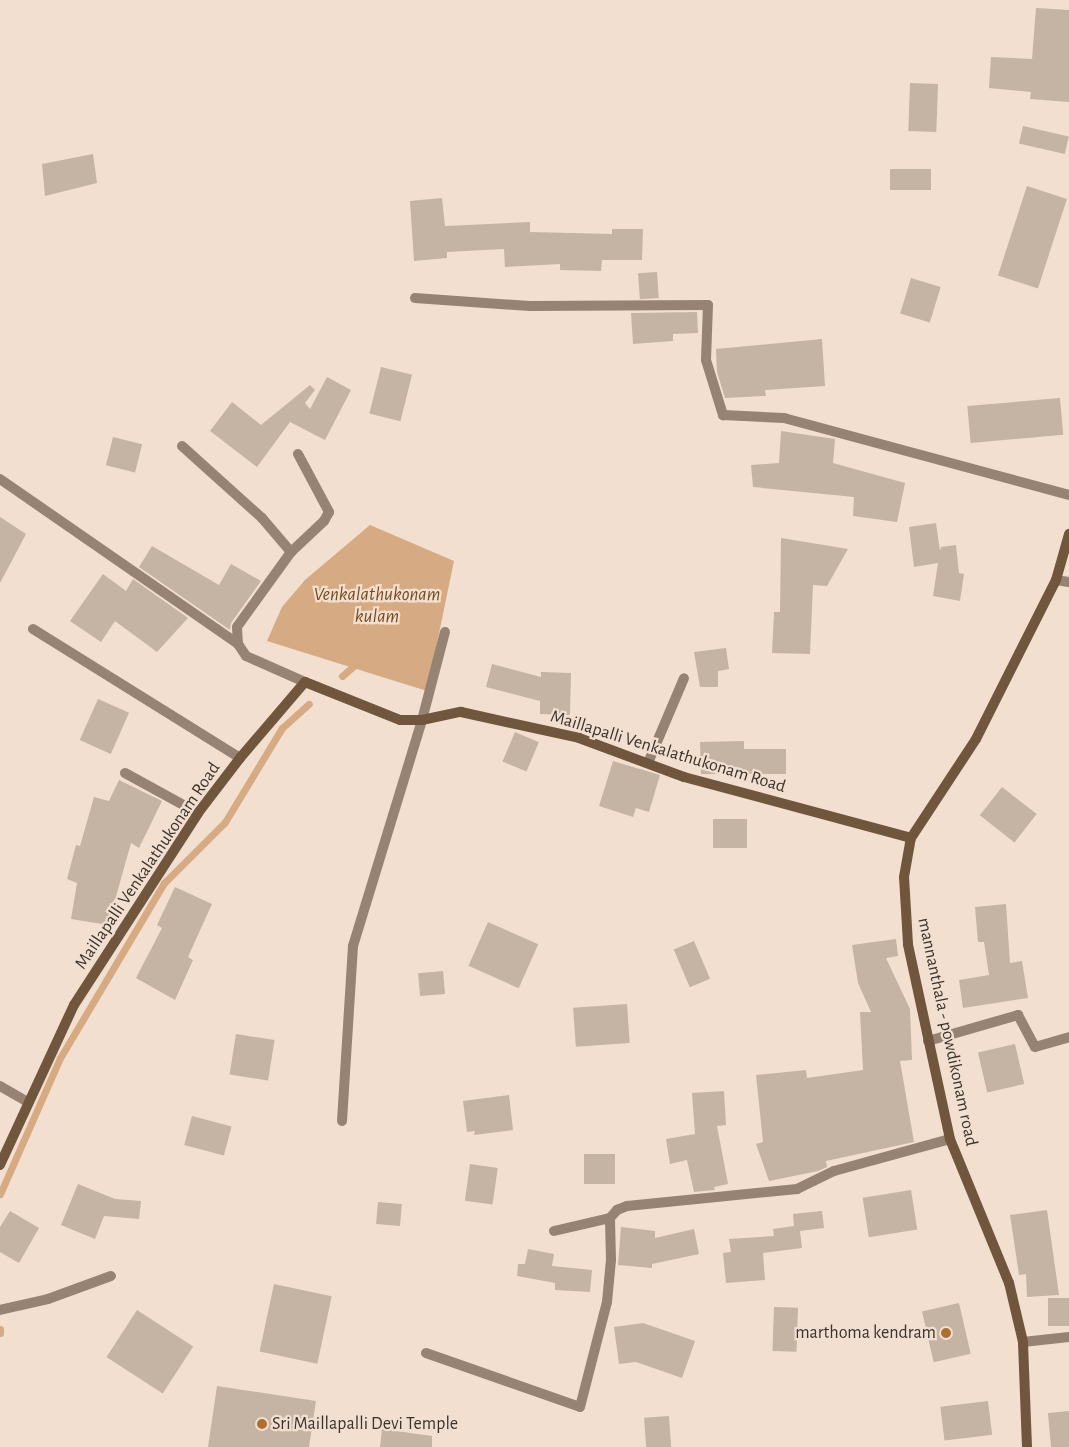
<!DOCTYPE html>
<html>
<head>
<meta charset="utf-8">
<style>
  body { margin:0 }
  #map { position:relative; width:1069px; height:1447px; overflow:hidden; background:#f2dfcf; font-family:"Alegreya Sans",sans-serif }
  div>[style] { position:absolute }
  .water>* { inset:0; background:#d6aa82 }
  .stream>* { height:7px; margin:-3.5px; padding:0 3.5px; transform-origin:3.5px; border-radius:3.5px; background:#d6aa82 }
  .building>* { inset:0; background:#c5b3a4; transform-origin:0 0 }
  .street>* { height:10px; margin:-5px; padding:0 5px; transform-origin:5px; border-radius:5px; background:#968373 }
  .secondary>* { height:10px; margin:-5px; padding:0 5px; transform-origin:5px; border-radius:5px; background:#71563e }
  .dots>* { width:14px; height:14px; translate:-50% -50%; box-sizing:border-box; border:2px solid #f2dfcf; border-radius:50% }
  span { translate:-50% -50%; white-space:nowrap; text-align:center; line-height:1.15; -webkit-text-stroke:4.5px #f2dfcf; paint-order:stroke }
  .street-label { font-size:18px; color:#3a332d }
  .poi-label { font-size:18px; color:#3a332d }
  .right { translate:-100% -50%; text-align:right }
  .left { translate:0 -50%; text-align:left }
  .water-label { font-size:19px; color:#754a1d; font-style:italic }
</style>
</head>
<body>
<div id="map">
  <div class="water">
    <div style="clip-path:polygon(370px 525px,454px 561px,427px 691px,267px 641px,282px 607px,305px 580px)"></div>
  </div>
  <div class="stream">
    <div style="left:342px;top:676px;width:20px;rotate:-41deg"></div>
    <div style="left:0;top:1194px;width:149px;rotate:-66.2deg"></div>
    <div style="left:60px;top:1058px;width:204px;rotate:-59.3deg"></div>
    <div style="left:164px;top:883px;width:86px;rotate:-45deg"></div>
    <div style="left:225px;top:822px;width:110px;rotate:-58.8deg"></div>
    <div style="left:282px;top:728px;width:36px;rotate:-42deg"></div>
    <div style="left:0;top:1329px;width:4px;rotate:90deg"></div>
  </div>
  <div class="building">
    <div style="clip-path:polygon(1036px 8px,1069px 10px,1069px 102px,1030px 99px,1031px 92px,989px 88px,991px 57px,1032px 59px)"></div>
    <div style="left:910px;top:83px;width:28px;height:48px;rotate:2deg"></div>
    <div style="left:1023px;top:126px;width:47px;height:18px;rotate:13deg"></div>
    <div style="clip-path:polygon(93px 154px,97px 183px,45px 196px,42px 164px)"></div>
    <div style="left:890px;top:169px;width:41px;height:21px"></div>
    <div style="left:1027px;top:186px;width:42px;height:94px;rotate:18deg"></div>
    <div style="clip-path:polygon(442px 198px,445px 226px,530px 222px,530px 232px,612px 234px,612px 229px,643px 229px,642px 260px,602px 260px,601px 271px,560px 270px,560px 264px,505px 267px,504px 249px,447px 252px,447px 258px,414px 261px,410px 201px)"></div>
    <div style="left:657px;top:272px;width:26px;height:19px;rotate:86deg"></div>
    <div style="left:911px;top:278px;width:31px;height:37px;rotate:17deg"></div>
    <div style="clip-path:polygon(697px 312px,698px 333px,673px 334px,673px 341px,633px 344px,631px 313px)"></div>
    <div style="clip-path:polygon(822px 339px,825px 386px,765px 390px,766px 396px,725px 398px,717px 372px,716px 349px)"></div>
    <div style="left:381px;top:367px;width:32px;height:48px;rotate:14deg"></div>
    <div style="clip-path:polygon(327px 377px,351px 390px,325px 440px,290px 422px,257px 467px,210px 431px,232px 402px,261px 425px,310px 385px,315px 390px,305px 403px,310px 409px)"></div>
    <div style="left:1060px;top:398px;width:37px;height:93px;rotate:85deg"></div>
    <div style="clip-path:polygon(781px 431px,835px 439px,833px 463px,905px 483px,897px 522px,853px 516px,854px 497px,753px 487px,751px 465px,779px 463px)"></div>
    <div style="left:113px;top:437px;width:30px;height:29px;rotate:14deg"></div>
    <div style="clip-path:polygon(0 517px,26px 534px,0 583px)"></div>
    <div style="clip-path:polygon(936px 523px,940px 551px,941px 547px,956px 545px,959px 573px,964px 574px,960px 601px,933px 596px,938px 563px,914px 567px,909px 527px)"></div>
    <div style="clip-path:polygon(781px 538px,848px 549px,827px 586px,813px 585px,810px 654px,772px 653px,774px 612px,780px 612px)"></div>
    <div style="clip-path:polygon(152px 546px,219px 585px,231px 564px,261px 581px,231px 623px,230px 630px,139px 567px)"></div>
    <div style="clip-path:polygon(103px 574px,126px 591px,133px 579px,188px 618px,157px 652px,115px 621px,101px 642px,70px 621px)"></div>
    <div style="clip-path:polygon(726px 648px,729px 669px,718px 671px,718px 687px,700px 687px,694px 652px)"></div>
    <div style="clip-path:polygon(492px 664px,541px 677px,541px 672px,571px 673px,570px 715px,540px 714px,540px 701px,486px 687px)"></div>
    <div style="left:98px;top:699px;width:34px;height:45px;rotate:24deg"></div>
    <div style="left:515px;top:732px;width:26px;height:32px;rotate:23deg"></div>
    <div style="clip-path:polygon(744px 741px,744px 749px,786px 749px,786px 774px,701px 774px,700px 742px)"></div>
    <div style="clip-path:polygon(613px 761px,660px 775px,649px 812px,636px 808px,633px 817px,599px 806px)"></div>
    <div style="clip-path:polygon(119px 780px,162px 801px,139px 848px,131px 843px,108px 925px,71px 919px,77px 883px,67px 879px,76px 845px,80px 846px,94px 797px,109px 801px)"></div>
    <div style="left:1002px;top:787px;width:44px;height:36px;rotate:38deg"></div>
    <div style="left:713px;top:819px;width:34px;height:29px"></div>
    <div style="clip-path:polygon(175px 887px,212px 904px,188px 957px,193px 960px,175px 1000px,136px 978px,162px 928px,157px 925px)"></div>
    <div style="clip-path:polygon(1006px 904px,1010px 963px,1022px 961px,1028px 998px,963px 1008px,959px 980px,989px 975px,984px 942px,978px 942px,975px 907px)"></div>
    <div style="left:488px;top:922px;width:55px;height:48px;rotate:24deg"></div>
    <div style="clip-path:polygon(896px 939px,898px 956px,886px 958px,910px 1009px,912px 1060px,900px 1061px,914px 1142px,826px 1161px,827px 1167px,818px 1171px,769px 1181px,756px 1144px,763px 1142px,756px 1075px,806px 1070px,807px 1078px,863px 1070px,860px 1012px,871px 1012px,858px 983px,852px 945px)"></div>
    <div style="left:694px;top:941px;width:41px;height:22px;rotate:67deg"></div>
    <div style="left:443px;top:971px;width:23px;height:25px;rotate:85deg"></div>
    <div style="left:627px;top:1004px;width:39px;height:54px;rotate:86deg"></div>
    <div style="left:236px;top:1034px;width:39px;height:41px;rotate:9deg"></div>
    <div style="left:1015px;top:1044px;width:41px;height:38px;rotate:77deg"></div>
    <div style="clip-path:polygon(724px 1091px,726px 1125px,717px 1126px,728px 1184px,714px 1187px,715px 1190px,694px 1192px,687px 1160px,670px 1164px,666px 1139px,695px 1134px,692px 1093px)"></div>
    <div style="clip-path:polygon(509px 1095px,513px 1130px,474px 1135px,475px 1131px,467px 1132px,463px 1101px)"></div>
    <div style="left:192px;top:1116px;width:41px;height:30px;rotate:15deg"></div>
    <div style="left:584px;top:1154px;width:31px;height:30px"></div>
    <div style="left:470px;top:1164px;width:28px;height:37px;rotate:8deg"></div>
    <div style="clip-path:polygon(78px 1184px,115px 1199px,141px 1201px,139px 1219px,104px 1216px,95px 1239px,61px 1225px)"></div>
    <div style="left:911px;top:1190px;width:40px;height:49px;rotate:81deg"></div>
    <div style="left:378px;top:1202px;width:24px;height:22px;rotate:5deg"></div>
    <div style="clip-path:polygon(1047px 1210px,1059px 1295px,1027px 1297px,1026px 1274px,1019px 1275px,1010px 1215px)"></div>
    <div style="clip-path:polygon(10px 1211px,39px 1228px,19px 1263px,0 1252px,0 1227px)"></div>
    <div style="clip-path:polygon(822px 1211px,824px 1228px,800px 1231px,802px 1248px,763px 1253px,765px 1280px,726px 1283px,723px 1253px,731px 1252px,729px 1239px,774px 1236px,773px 1229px,794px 1226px,793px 1214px)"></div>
    <div style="clip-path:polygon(621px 1227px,655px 1231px,655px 1238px,694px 1229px,699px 1254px,652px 1264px,652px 1268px,618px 1265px)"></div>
    <div style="clip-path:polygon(528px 1249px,554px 1254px,552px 1266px,592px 1270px,590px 1292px,555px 1290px,555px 1283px,517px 1276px,518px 1264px,525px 1264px)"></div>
    <div style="left:274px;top:1284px;width:59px;height:69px;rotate:12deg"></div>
    <div style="left:1069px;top:1298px;width:28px;height:21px;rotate:90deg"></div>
    <div style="left:959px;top:1303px;width:52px;height:38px;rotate:77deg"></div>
    <div style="left:774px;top:1307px;width:24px;height:44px;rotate:2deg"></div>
    <div style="left:137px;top:1310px;width:67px;height:56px;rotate:33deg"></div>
    <div style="clip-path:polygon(643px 1323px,695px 1341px,682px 1378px,636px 1362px,619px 1364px,614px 1327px)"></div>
    <div style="clip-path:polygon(217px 1386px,316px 1401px,309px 1447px,208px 1447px)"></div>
    <div style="left:988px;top:1401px;width:34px;height:48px;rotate:83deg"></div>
    <div style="clip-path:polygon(1069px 1411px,1069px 1447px,1051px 1447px,1048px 1413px)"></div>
    <div style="left:669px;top:1416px;width:31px;height:25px;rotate:86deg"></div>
    <div style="clip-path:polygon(382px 1429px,432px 1436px,432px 1447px,380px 1447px)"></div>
  </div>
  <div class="street">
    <div style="left:415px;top:298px;width:115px;rotate:4deg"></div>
    <div style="left:530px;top:306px;width:178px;rotate:-0.3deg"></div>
    <div style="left:708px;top:305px;width:55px;rotate:92.1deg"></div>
    <div style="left:706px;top:360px;width:58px;rotate:72.8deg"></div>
    <div style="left:723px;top:415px;width:61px;rotate:2.8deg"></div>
    <div style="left:784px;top:418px;width:295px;rotate:15.1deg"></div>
    <div style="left:182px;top:446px;width:108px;rotate:42deg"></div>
    <div style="left:262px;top:518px;width:45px;rotate:49.5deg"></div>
    <div style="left:298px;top:454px;width:66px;rotate:61.9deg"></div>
    <div style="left:329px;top:512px;width:10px;rotate:119deg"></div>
    <div style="left:324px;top:521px;width:45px;rotate:136.8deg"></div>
    <div style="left:291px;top:552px;width:92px;rotate:125.8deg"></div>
    <div style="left:237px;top:627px;width:17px;rotate:87deg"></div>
    <div style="left:238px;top:644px;width:14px;rotate:56deg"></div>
    <div style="left:246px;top:656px;width:64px;rotate:23.8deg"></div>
    <div style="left:0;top:479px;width:290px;rotate:34.7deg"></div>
    <div style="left:1056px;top:580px;width:13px;rotate:9deg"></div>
    <div style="left:33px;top:629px;width:244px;rotate:31.9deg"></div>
    <div style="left:648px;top:763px;width:92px;rotate:-67deg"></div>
    <div style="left:125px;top:773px;width:83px;rotate:28.7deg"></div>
    <div style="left:928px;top:1041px;width:94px;rotate:-16.1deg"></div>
    <div style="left:1018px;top:1015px;width:36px;rotate:62deg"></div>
    <div style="left:1035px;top:1047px;width:35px;rotate:-16deg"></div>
    <div style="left:0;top:1086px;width:32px;rotate:30deg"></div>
    <div style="left:342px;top:1121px;width:175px;rotate:-86.4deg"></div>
    <div style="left:353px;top:946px;width:236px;rotate:-73deg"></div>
    <div style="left:422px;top:720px;width:91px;rotate:-75.4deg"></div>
    <div style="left:554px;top:1231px;width:57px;rotate:-13.1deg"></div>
    <div style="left:0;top:1310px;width:49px;rotate:-12.9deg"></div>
    <div style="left:48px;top:1299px;width:67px;rotate:-20.1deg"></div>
    <div style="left:1023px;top:1342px;width:46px;rotate:-6.2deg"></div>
    <div style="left:426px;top:1353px;width:163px;rotate:19.3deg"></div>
    <div style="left:580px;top:1407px;width:108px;rotate:-75.6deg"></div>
    <div style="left:607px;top:1302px;width:42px;rotate:-84.6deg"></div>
    <div style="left:611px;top:1260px;width:42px;rotate:-91.4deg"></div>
    <div style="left:610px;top:1218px;width:11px;rotate:-49deg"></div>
    <div style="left:617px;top:1210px;width:11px;rotate:-22deg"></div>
    <div style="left:627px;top:1206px;width:171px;rotate:-5.7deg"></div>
    <div style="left:797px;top:1189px;width:41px;rotate:-25.9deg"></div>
    <div style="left:834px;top:1171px;width:120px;rotate:-15.4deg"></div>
  </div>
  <div class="secondary">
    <div style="left:0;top:1165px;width:176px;rotate:-65.2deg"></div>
    <div style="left:74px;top:1005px;width:229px;rotate:-57.1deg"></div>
    <div style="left:198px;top:813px;width:69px;rotate:-52.6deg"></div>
    <div style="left:240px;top:758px;width:100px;rotate:-49.5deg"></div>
    <div style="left:305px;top:682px;width:102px;rotate:21.8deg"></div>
    <div style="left:400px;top:720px;width:22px"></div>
    <div style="left:422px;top:720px;width:40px;rotate:-12deg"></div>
    <div style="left:461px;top:712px;width:121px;rotate:12.4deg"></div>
    <div style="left:579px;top:738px;width:112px;rotate:20.4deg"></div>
    <div style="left:684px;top:777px;width:235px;rotate:15deg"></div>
    <div style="left:1027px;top:1447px;width:105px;rotate:-92.2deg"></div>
    <div style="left:1023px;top:1342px;width:61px;rotate:-103.3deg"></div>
    <div style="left:1009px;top:1283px;width:156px;rotate:-112.3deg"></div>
    <div style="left:950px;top:1139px;width:199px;rotate:-102.2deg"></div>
    <div style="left:908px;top:944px;width:67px;rotate:-93.4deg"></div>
    <div style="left:904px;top:877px;width:40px;rotate:-80deg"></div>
    <div style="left:911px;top:838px;width:118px;rotate:-56.7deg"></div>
    <div style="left:976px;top:739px;width:178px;rotate:-63.3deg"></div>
    <div style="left:1056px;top:580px;width:48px;rotate:-74.2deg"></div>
  </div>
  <div class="dots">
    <div style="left:946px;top:1333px;background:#ac7033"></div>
    <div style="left:262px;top:1424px;background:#ac7033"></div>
  </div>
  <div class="street-label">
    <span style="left:668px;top:752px;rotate:17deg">Maillapalli Venkalathukonam Road</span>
    <span style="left:148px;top:866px;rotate:-56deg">Maillapalli Venkalathukonam Road</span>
    <span style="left:947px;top:1032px;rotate:78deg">mannanthala - powdikonam road</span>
  </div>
  <div class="poi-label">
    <span class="right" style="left:936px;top:1333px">marthoma kendram</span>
    <span class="left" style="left:272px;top:1424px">Sri Maillapalli Devi Temple</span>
  </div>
  <div class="water-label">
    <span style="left:377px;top:606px">Venkalathukonam<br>kulam</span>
  </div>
</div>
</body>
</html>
